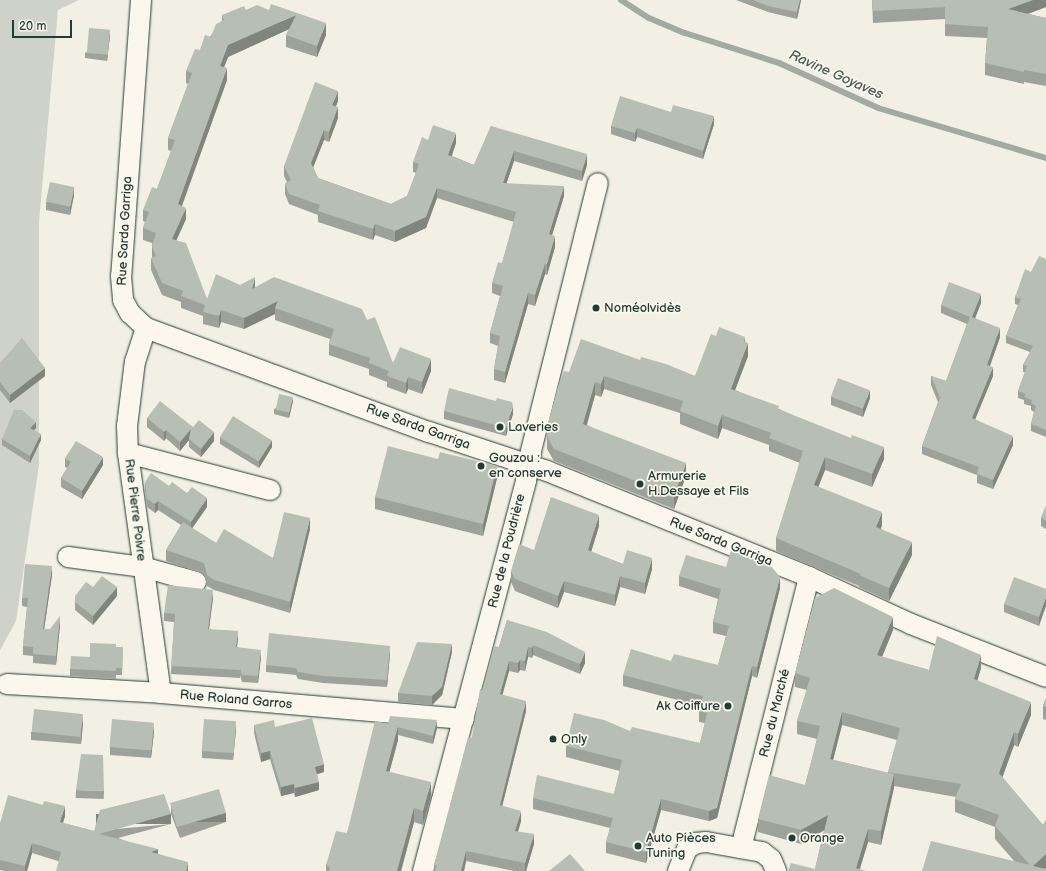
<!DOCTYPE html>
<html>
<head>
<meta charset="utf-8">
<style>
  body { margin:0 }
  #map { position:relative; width:1046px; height:871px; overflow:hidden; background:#f2f0e5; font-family:"Balsamiq Sans",sans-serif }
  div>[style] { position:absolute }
  .green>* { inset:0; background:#cfd2c8 }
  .stream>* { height:6px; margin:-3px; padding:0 3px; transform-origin:3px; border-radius:3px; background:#a2aba1 }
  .roads { filter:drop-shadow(0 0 1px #1f3d34) drop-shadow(0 0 1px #1f3d34) }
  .minor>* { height:20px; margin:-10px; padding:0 10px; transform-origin:10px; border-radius:10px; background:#fbf7ec }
  .wall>* { inset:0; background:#9da39a; transform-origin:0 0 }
  .shaded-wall>* { inset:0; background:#80857d; transform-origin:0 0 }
  .building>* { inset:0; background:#b7beb3; transform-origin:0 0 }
  .dots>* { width:11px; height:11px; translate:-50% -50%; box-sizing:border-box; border:2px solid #fbf7ec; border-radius:50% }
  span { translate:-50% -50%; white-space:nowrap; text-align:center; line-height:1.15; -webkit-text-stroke:3.5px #fbf7ec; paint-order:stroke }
  .street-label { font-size:13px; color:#1f3d34 }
  .poi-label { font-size:13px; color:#1f3d34 }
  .left { translate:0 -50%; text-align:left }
  .right { translate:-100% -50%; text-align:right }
  .water-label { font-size:14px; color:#465e55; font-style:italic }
  .scale { position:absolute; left:12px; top:20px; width:60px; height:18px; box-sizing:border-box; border:2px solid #1f3d34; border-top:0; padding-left:5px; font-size:12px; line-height:14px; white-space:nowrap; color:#1f3d34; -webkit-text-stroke:3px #fbf7ec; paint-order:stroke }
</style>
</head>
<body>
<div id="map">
  <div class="green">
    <div style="clip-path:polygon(0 0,79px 0,58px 10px,39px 222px,39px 465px,16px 621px,0 650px)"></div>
  </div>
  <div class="stream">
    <div style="left:621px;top:0;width:33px;rotate:33deg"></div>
    <div style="left:649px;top:18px;width:39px;rotate:23deg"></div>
    <div style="left:685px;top:33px;width:99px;rotate:17.7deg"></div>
    <div style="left:779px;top:63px;width:109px;rotate:24.4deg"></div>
    <div style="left:878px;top:108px;width:175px;rotate:16.6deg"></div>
  </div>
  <div class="roads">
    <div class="minor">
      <div style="left:141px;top:0;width:277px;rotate:94.1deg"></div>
      <div style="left:121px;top:276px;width:24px;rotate:85deg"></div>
      <div style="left:123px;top:300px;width:15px;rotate:62deg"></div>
      <div style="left:130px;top:313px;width:22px;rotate:43deg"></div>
      <div style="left:146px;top:328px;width:302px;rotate:20.2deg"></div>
      <div style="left:429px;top:432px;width:124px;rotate:18.3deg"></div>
      <div style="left:547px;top:471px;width:283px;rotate:22deg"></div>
      <div style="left:809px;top:577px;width:112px;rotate:24.7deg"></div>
      <div style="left:911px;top:624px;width:145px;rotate:21.4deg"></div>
      <div style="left:146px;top:328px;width:35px;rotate:108deg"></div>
      <div style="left:135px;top:361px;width:65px;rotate:97deg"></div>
      <div style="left:127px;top:426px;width:27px;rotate:88deg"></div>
      <div style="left:128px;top:453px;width:242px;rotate:82.2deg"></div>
      <div style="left:128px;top:453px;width:147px;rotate:14.6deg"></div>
      <div style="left:68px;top:557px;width:76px;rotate:7.6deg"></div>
      <div style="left:143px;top:567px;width:55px;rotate:15.8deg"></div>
      <div style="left:7px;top:684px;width:154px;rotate:3.3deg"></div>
      <div style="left:161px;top:693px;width:304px;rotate:4.9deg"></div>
      <div style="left:741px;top:848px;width:279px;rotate:-75.9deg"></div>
      <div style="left:423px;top:871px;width:404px;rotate:-75.2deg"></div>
      <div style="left:526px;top:480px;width:29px;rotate:-80deg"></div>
      <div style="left:531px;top:451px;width:276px;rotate:-76deg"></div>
      <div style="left:678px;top:871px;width:24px;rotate:-68deg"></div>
      <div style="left:687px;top:849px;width:11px;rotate:-34deg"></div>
      <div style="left:696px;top:843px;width:10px;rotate:-6deg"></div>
      <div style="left:706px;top:842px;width:57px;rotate:10.1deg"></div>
      <div style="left:762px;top:852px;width:11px;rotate:38deg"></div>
      <div style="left:771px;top:859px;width:13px;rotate:67deg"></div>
    </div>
  </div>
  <div class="wall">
    <div style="clip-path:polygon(736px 0,801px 0,797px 19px,768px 12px)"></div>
    <div style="clip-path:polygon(872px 0,1046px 0,1046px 7px,1028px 14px,1046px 18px,1046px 86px,1024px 82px,1024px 84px,985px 75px,985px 63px,987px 38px,945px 36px,945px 19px,873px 23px)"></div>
    <div style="clip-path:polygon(246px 10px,326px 35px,317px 57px,286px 47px,286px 35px,289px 29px,228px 57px,224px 67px,227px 80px,182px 206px,186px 219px,176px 240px,207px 299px,240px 285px,255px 287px,367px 320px,393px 363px,431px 371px,422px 394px,408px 389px,406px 394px,387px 387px,387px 382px,369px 375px,369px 369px,329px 355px,329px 344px,330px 339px,275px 320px,275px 314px,244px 329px,221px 322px,219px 328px,203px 324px,203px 316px,181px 308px,181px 302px,162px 295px,151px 270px,151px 258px,152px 258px,152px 243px,143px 240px,143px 228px,145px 222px,143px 221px,143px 210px,157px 189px,171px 151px,168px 150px,168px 138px,188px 84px,186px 83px,186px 71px,200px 50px,222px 21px,222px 15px)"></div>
    <div style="clip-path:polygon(110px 35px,107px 61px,85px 58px,85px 53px)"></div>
    <div style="clip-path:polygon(338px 101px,336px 106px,338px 118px,329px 142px,324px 140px,313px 167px,318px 178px,391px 204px,407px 196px,416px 173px,413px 172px,413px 162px,428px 140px,456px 143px,452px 156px,474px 165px,491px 126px,587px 165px,582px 181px,514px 161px,506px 184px,564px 196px,552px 235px,555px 247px,547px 275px,545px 274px,535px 306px,528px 304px,505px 383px,494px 380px,494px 369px,498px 346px,490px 343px,490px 333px,500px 296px,492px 293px,492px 283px,502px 263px,514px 222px,437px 198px,426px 228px,395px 242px,375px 235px,373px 240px,318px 222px,318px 215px,289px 204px,285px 194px,285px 184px,287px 182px,284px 176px,284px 166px)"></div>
    <div style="clip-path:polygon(671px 112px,714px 124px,703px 159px,637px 137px,635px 142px,611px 134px,611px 126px)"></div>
    <div style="clip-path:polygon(74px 195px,70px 215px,46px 210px,46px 202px)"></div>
    <div style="clip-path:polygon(1046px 259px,1046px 437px,1031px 431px,1031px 424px,1034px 412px,1031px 410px,1031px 406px,1024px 404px,1024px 400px,1018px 398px,1018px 391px,1025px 372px,1023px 372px,1023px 365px,1030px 352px,1006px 343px,1006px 336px,1018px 305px,1015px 304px,1015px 297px,1031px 272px)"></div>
    <div style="clip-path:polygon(981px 303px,975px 318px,1000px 337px,990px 366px,993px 376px,975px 419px,1013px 445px,993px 489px,977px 483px,977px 475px,922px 454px,922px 446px,938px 402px,931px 385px,931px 376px,946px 381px,967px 324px,941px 313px,941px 305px)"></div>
    <div style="clip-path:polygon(716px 336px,745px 342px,748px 356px,735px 390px,779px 409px,884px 459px,872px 487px,825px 470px,818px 487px,882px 525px,881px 529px,912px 555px,889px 601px,859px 587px,859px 586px,776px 551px,776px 538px,800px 463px,769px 451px,769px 445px,722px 428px,718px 439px,680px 424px,680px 413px,604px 389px,601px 397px,595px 395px,587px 425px,686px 476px,674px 509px,554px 461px,547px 449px,547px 436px,548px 430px,548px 423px,569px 372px,640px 360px,695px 376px)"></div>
    <div style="clip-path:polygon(0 363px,45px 376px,10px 403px,0 390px)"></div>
    <div style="clip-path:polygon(831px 397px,870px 398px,863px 417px,831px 405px)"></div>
    <div style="clip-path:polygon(293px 401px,289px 418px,274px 414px,274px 409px)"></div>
    <div style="clip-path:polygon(496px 401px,513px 414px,506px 436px,444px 419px,444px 411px)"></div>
    <div style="clip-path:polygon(147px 418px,193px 427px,214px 441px,201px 457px,189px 447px,189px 440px,180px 451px,166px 438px,164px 441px,147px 427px)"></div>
    <div style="clip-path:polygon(36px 428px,34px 430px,41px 440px,30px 463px,2px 445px,2px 439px)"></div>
    <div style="clip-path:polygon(220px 437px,272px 447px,259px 468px,220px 444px)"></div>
    <div style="clip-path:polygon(65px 458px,103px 465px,82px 499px,61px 487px,61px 478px,67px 468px,65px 467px)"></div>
    <div style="clip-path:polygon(438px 459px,497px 478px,483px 536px,375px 509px,375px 497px)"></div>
    <div style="clip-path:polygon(145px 482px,169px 486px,207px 507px,192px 528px,216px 543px,273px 558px,310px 529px,290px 613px,214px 590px,207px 586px,204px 574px,166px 561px,166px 550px,181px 525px,158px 510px,155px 513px,147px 507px,145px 490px)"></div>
    <div style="clip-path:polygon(1046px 506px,1046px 529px,1041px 526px,1041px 518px)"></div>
    <div style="clip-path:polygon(599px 526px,591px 552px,623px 564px,652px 569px,645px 594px,620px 587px,615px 606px,564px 592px,558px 608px,515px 591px,511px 582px,511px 571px,534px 550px)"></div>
    <div style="clip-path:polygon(52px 575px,44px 629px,50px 629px,60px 625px,56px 665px,33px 663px,33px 656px,23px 655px,23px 646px,27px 607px,22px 606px,22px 598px)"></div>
    <div style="clip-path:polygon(679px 576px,780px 588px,757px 678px,752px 676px,717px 818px,709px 821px,661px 810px,646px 863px,606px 853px,606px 842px,610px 828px,533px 809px,533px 798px,614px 794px,620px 771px,566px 757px,566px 746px,630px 731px,700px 743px,705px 723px,699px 722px,699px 711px,701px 706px,623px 686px,623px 675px,671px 661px,718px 665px,726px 636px,713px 633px,713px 622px,718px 599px,679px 586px)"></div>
    <div style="clip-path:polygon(93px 587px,117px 596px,93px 625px,75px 610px,75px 596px)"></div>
    <div style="clip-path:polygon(1046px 589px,1039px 626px,1004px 612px,1004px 604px)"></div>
    <div style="clip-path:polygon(213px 598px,209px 629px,238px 638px,237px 647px,261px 657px,258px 683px,242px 682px,240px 675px,240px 678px,171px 674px,174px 622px,164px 621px,164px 613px)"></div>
    <div style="clip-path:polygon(507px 620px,585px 663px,580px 674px,533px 655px,532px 658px,528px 657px,525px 671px,520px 670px,518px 673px,509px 671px,502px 695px,526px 711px,502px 805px,521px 821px,518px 832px,534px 844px,526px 871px,514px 871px,466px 861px,464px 871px,434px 871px,434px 865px,472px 738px,483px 690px,499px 647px)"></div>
    <div style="clip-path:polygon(evenodd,893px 630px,882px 657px,929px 670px,981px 668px,977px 680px,1031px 715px,1018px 747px,1014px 745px,1002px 777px,1043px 825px,1046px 820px,1046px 868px,1044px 869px,1015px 862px,995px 839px,995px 827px,955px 812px,955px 799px,956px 797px,894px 786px,881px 845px,868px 842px,860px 869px,815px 869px,824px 830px,801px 844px,758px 832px,758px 819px,805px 785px,813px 755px,817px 739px,797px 734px,797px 721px,807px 690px,795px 687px,795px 673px,893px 630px,842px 725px,897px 740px,888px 773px,833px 760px,842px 725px)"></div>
    <div style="clip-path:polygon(116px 647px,123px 647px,122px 675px,116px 675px,116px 679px,70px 676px,70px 669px,90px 657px)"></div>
    <div style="clip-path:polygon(452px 652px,442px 695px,432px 705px,398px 702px,398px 693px)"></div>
    <div style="clip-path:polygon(390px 653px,387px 687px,323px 683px,298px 679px,296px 675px,266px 672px,266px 665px)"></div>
    <div style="clip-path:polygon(1046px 698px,1046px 720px,1043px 719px,1043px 706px)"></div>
    <div style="clip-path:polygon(83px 723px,81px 744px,31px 740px,31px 732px)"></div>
    <div style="clip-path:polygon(388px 724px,437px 728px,433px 744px,398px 735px,398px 740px,389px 772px,431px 796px,423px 825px,414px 822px,401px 871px,326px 871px,326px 865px,347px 833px)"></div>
    <div style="clip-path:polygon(254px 725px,275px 727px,324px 772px,317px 774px,319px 790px,295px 797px,294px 793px,281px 796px,270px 759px,261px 762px,254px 733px)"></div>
    <div style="clip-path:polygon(236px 729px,233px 760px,202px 758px,202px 751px)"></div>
    <div style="clip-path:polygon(154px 731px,151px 758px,110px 755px,110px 747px)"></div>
    <div style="left:76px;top:790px;width:28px;height:8px;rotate:2deg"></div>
    <div style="clip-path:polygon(171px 806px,226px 822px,180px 838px,171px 814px)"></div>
    <div style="clip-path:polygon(65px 816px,63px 823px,94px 831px,171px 824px,118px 838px,158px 854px,188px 871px,58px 861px,32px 853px,27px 871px,5px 871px,0 870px,0 823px)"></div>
  </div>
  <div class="shaded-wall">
    <div style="clip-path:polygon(800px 0,801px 0,797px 19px,797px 12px)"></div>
    <div style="clip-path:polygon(1033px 0,1046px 0,1046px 7px,1008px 21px,1008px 9px)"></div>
    <div style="clip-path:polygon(296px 15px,296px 26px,228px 57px,220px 78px,220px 66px,228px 45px)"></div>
    <div style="clip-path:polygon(326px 23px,326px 35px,317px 57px,317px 46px)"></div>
    <div style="clip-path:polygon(110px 30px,110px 35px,107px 61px,107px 56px)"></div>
    <div style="clip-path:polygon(227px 68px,227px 80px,178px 216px,178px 204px)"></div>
    <div style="clip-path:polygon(338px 91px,338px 101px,332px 116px,332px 105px)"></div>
    <div style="clip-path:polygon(338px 107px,338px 118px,329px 142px,329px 132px)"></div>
    <div style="clip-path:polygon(714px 116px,714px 124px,703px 159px,703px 151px)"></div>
    <div style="clip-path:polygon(637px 128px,637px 137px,635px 142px,635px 133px)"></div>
    <div style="clip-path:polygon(324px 130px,324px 140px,311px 173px,311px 163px)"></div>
    <div style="clip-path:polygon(456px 133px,456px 143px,448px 165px,448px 155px)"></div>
    <div style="clip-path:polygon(514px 151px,514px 161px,503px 194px,503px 183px)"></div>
    <div style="clip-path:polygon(587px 154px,587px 165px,582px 181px,582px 171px)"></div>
    <div style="clip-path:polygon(564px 186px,564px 196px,549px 245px,549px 234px)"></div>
    <div style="clip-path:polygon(74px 187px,74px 195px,70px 215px,70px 207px)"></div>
    <div style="clip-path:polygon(437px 188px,437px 198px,426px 228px,395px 242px,395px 231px)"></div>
    <div style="clip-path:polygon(186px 208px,186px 219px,172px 250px,172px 239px)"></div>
    <div style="clip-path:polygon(375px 224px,375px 235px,373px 240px,373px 229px)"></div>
    <div style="clip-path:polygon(555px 236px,555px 247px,547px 275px,547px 264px)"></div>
    <div style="clip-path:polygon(545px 264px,545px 274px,535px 306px,535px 295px)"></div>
    <div style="clip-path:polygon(255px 277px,255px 289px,252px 289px)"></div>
    <div style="clip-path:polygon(528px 293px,528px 304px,505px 383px,505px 372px)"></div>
    <div style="clip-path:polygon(981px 294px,981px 303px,972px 326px,972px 317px)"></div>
    <div style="clip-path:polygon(278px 301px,275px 308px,275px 314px,244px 329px,244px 318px)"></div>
    <div style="clip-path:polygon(221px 310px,221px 322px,219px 328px,219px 316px)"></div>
    <div style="clip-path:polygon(1000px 328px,1000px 337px,987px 374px,987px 365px)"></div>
    <div style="clip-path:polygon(745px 337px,745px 350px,748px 343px,748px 356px,731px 401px,731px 389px)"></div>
    <div style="clip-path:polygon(431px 359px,431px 371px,422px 394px,422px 382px)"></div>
    <div style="clip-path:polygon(993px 367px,993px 376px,972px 427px,972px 418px)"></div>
    <div style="clip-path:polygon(45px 368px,45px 376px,10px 403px,10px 395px)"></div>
    <div style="clip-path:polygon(604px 376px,604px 389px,601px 397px,601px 384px)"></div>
    <div style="clip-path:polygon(408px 377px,408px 389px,406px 394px,406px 383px)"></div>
    <div style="clip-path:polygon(595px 382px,595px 395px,583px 437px,583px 424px)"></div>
    <div style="clip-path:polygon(870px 390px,870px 398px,863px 417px,863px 409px)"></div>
    <div style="clip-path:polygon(293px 397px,293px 401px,289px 418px,289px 413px)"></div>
    <div style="clip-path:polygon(513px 406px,513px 414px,506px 436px,506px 428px)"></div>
    <div style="clip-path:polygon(722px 415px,722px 428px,718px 439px,718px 426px)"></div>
    <div style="clip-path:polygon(36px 422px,36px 428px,30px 434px,30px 428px)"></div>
    <div style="clip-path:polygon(191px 429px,189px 440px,180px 451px,180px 442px)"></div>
    <div style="clip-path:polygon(166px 430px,166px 438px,164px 441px,164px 432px)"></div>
    <div style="clip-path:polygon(214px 432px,214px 441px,201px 457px,201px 449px)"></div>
    <div style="clip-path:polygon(41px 434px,41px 440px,30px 463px,30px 456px)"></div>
    <div style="clip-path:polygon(1013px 436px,1013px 445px,993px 489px,993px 480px)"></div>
    <div style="clip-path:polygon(272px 440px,272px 447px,259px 468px,259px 460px)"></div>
    <div style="clip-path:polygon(884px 447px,884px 459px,872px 487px,872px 474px)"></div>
    <div style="clip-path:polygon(103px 457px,103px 465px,82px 499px,82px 491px)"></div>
    <div style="clip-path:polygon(825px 457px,825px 470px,814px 498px,814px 485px)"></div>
    <div style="clip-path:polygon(686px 463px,686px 476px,674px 509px,674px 496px)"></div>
    <div style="clip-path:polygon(497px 466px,497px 478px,483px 536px,483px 524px)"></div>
    <div style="clip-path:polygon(207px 498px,207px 507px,191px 530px,191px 522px)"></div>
    <div style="clip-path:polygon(158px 501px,158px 510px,155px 513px,155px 504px)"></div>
    <div style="clip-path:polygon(882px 512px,882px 525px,876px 540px,876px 527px)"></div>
    <div style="clip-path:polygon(599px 515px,599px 526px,588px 562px,588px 550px)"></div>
    <div style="clip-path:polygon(310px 518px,310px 529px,290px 613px,290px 602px)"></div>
    <div style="clip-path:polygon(912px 542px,912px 555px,889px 601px,889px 588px)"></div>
    <div style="clip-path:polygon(652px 558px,652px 569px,645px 594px,645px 583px)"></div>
    <div style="clip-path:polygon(52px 566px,52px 575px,43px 637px,43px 629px)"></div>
    <div style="clip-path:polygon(620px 576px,620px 587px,615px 606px,615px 595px)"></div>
    <div style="clip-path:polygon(780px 577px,780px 588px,757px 678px,757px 667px)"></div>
    <div style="clip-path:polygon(564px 581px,564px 592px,558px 608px,558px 596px)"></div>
    <div style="clip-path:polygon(117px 587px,117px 596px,93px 625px,93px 616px)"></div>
    <div style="clip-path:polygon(213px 590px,213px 598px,208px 636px,208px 629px)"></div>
    <div style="clip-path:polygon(1046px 597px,1046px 606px,1039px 626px,1039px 617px)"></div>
    <div style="clip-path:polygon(60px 616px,60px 625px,56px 665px,56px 656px)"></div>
    <div style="clip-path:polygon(893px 617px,893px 630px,877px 669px,877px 655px)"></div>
    <div style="clip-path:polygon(238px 631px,238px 638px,236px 654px,236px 647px)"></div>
    <div style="clip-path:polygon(452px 644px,452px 652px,442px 695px,432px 705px,432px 696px)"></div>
    <div style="clip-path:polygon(533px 645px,533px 655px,532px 658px,532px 648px)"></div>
    <div style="clip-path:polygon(390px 646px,390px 653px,387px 687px,387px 680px)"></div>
    <div style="clip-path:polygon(528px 647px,528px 657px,525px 671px,525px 661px)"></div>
    <div style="clip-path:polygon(261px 650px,261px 657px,258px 683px,258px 676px)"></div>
    <div style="clip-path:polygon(585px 652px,585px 663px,580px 674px,580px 664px)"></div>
    <div style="clip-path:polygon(981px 655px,981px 668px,974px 692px,974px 679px)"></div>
    <div style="clip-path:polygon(520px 660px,520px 670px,518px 673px,518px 663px)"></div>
    <div style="clip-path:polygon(509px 661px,509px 671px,500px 704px,500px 694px)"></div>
    <div style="clip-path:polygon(752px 666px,752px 676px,717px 818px,709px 821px,709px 811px)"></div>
    <div style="clip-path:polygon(526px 701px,526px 711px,500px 815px,500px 805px)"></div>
    <div style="clip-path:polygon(1031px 702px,1031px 715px,1018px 747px,1018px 734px)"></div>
    <div style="clip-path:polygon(842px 712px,842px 725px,830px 772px,830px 759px)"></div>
    <div style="clip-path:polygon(83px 714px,83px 723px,81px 744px,81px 735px)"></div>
    <div style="clip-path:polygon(437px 720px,437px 728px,433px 744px,433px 736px)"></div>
    <div style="clip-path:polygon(236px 721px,236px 729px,233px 760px,233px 753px)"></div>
    <div style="clip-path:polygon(154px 723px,154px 731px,151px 758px,151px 750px)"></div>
    <div style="clip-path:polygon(398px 726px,398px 740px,386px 785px,386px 771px)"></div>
    <div style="clip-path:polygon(1014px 732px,1014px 745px,999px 787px,999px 773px)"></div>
    <div style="clip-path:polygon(270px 751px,270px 759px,261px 762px,261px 753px)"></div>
    <div style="clip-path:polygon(324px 764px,324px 772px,315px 775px,315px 767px)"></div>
    <div style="clip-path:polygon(894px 774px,894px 788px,881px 845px,881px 831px)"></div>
    <div style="clip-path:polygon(319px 782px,319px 790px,295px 797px,295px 788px)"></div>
    <div style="clip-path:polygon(431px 782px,431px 796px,423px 825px,423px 811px)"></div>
    <div style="clip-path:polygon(294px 784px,294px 793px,281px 796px,281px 787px)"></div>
    <div style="clip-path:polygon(661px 799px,661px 810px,646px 863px,646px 852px)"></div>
    <div style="clip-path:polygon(65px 806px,65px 816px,60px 832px,60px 822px)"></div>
    <div style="clip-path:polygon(414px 808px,414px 822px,401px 871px,397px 871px)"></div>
    <div style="clip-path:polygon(521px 811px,521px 821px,515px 841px,515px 831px)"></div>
    <div style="left:226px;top:813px;width:9px;height:49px;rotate:90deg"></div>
    <div style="left:171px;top:814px;width:10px;height:75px;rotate:90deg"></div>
    <div style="clip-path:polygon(828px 815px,828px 828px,801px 844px,801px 830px)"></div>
    <div style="clip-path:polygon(868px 829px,868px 842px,859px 871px,856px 868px)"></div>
    <div style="clip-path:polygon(534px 834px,534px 844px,526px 871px,525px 871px,525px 863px)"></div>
    <div style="clip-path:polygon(32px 843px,32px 853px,27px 871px,25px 871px,25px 866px)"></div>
    <div style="clip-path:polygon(158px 849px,158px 859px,151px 852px)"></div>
    <div style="clip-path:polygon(466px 851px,466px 861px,464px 871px,461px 871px)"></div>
    <div style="clip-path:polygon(1046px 854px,1046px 868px,1042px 871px,1033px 866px)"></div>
    <div style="clip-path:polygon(188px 862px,188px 871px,186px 871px)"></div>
  </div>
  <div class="building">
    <div style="clip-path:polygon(753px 0,800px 0,797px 12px,768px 6px)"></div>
    <div style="clip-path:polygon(872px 0,1033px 0,1008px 9px,1046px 18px,1046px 74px,1024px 70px,1024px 72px,985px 63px,988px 27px,945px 24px,945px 7px,873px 11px)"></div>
    <div style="clip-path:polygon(271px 4px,326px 23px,317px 46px,286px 35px,296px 15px,228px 45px,220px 66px,227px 68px,178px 204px,186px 208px,172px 239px,186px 243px,207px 299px,216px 274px,240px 285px,255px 277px,252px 289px,274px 277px,362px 309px,367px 320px,375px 317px,393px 363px,400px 347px,431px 359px,422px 382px,408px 377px,406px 383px,387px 376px,389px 371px,369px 363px,370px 358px,329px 344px,334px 329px,275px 308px,278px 301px,244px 318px,221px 310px,219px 316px,203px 312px,205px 305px,181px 296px,183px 291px,162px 283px,151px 258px,156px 256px,152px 246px,156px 233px,143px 228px,149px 212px,143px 210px,152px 187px,157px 189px,175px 140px,168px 138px,192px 73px,186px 71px,195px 49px,200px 50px,205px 35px,211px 37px,216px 24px,224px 20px,222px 15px,244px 6px,246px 10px,257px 5px,269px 10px)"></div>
    <div style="left:89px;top:28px;width:21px;height:25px;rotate:5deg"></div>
    <div style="clip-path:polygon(315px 82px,338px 91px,332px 105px,338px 107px,329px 132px,324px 130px,311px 163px,318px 178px,391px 204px,407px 196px,419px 164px,413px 162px,422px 137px,428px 140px,433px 125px,456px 133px,448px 155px,474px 165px,491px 126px,587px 154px,582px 171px,514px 151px,503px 183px,564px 186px,549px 234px,555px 236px,547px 264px,545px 264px,535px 295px,528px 293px,505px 372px,494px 369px,500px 336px,490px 333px,503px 286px,492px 283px,498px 262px,502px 263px,516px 212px,437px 188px,426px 217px,395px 231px,375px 224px,373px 229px,318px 211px,320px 205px,289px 194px,285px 184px,291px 180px,284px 166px)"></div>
    <div style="clip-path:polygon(620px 96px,671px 112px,673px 105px,714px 116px,703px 151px,637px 128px,635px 133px,611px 126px)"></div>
    <div style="left:50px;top:182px;width:25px;height:20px;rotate:12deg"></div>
    <div style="clip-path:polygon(1039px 256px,1046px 259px,1046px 430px,1031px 424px,1036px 406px,1031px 403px,1032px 400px,1024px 397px,1026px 394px,1018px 391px,1027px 366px,1023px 365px,1033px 346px,1006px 336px,1021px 299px,1015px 297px,1025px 269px,1031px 272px)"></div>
    <div style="clip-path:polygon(949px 282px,981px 294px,972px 317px,1000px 328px,987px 365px,993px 367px,972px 418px,1013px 436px,993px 480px,977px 474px,979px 467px,922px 446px,940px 398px,931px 376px,946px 381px,970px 317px,941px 305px)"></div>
    <div style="clip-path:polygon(719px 327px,745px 337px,744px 341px,748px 343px,731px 389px,779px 406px,778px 409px,851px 438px,852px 435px,884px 447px,872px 474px,825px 457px,814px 485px,882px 512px,876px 527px,912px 542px,889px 588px,859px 575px,861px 574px,776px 538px,803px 451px,769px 438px,771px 433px,722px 415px,718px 426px,680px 411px,683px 401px,604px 376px,601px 384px,595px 382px,583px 424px,686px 463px,674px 496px,554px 449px,547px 436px,550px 424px,548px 423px,558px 387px,564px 371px,569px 372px,581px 339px,640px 360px,641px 357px,666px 364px,695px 376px,711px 334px,716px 336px)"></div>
    <div style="clip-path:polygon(22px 338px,45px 368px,10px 395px,0 382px,0 363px)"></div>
    <div style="left:838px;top:378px;width:34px;height:20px;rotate:21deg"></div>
    <div style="clip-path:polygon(449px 388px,496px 401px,497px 398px,512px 402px,513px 406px,506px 428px,444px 411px)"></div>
    <div style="left:279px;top:394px;width:14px;height:16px;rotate:12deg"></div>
    <div style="clip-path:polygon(160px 401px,193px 427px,199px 420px,214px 432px,201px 449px,189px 439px,191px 429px,180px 442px,166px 430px,164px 432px,147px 418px)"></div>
    <div style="clip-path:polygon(14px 410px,22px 410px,36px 422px,30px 428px,41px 434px,30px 456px,2px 439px)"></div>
    <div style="left:233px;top:416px;width:46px;height:25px;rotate:32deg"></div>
    <div style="clip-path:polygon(76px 441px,103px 457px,82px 491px,61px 478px,71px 462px,65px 458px)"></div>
    <div style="clip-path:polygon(388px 446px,438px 459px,440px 452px,497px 466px,483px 524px,375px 497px)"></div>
    <div style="clip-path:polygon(151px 473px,169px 486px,172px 482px,187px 493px,192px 487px,207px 498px,191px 522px,158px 501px,155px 504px,147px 499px,145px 482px)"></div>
    <div style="clip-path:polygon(551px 497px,599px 515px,588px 550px,623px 564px,627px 550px,652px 558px,645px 583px,620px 576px,615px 595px,564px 581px,558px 596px,515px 579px,511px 571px,519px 544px,534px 550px)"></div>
    <div style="clip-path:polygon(1046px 506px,1046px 521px,1041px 518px)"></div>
    <div style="clip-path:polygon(284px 512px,310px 518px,290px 602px,214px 580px,207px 575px,204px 563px,166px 550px,183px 522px,216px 543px,224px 529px,273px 558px)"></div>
    <div style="clip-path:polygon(731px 550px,771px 566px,780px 577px,757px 667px,752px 666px,717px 808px,709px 811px,661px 799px,646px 852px,606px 842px,613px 818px,533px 798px,537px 775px,614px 794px,622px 760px,566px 746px,574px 713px,604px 720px,630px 731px,632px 727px,700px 743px,707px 713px,699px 711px,703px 696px,623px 675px,631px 649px,671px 661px,674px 654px,718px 665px,729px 626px,713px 622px,721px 589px,679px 576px,686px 555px,726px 567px)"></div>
    <div style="clip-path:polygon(25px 564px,52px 566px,43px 629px,50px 629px,60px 616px,56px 656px,33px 654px,33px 647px,23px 646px,28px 598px,22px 598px)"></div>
    <div style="clip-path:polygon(102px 576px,117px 587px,93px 616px,75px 602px,75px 596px,86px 582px,93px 587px)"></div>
    <div style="clip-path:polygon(1014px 577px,1046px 589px,1046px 597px,1039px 617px,1004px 604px)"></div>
    <div style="clip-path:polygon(168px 585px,213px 590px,208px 629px,238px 631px,236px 647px,261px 650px,258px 676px,242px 675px,240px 668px,240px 670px,171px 666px,175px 614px,164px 613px)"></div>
    <div style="clip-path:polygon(834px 588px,893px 617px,877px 655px,929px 670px,937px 636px,981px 655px,974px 679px,1031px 702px,1018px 734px,1014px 732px,999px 773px,1043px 825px,1046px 820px,1046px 854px,1033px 866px,1046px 869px,1046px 871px,922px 871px,931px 841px,1030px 865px,995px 826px,999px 815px,955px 799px,961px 784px,888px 772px,900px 728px,842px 712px,830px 759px,894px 774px,881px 831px,868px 829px,856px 868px,866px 871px,788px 871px,791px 863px,815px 869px,828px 815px,801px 830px,758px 819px,769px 775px,805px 785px,813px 755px,820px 726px,797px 721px,810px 678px,795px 673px,815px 598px)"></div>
    <div style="clip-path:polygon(507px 620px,547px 632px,585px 652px,580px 664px,533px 645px,532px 648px,528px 647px,525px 661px,520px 660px,518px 663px,509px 661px,500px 694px,526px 701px,500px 805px,521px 811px,515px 831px,534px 834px,525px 863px,466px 851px,461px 871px,435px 871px,437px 865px,434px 865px,468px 737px,472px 738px,480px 689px,483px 690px,494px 646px,499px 647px)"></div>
    <div style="clip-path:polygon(269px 633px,390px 646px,387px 680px,323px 676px,298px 672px,296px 668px,266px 665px)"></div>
    <div style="clip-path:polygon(417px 642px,452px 644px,442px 687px,432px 696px,398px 693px)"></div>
    <div style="clip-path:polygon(90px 643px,116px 644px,116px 647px,123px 647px,122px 668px,116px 668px,116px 671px,70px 669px,71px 656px,90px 657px)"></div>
    <div style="clip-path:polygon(1046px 698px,1046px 707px,1043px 706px)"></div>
    <div style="left:34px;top:709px;width:49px;height:23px;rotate:6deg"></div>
    <div style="clip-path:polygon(390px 716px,437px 720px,433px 736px,397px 727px,398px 726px,388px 724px)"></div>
    <div style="clip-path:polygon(312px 718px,324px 764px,315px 767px,319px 782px,295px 788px,294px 784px,281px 787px,270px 751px,261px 753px,254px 725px,274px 720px,275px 727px)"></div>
    <div style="left:112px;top:719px;width:42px;height:28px;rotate:5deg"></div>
    <div style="left:204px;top:719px;width:32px;height:32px;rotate:4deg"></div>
    <div style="clip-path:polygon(375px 721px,398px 726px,386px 771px,431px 782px,423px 811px,414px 808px,397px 871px,329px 871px,330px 867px,326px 865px,336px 831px,347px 833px)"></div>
    <div style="clip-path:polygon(81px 754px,103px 755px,104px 791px,76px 790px)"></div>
    <div style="left:219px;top:789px;width:25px;height:51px;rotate:74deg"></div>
    <div style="clip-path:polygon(164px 794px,171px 814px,99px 834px,158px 849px,151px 852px,188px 862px,186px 871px,56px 871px,61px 852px,32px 843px,25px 866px,0 860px,0 823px,8px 795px,43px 805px,44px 801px,65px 806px,60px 822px,94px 831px,100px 810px)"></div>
    <div style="clip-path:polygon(570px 854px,585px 871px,549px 871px)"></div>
  </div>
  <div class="dots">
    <div style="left:596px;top:308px;background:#1f3d34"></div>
    <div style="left:500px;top:427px;background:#1f3d34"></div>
    <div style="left:481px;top:466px;background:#1f3d34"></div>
    <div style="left:640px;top:484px;background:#1f3d34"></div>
    <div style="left:728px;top:706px;background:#1f3d34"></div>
    <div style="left:553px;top:739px;background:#1f3d34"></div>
    <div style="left:792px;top:838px;background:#1f3d34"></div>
    <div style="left:638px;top:846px;background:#1f3d34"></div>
  </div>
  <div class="street-label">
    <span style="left:125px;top:231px;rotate:-87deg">Rue Sarda Garriga</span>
    <span style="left:418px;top:427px;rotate:20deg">Rue Sarda Garriga</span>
    <span style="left:135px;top:510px;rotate:83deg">Rue Pierre Poivre</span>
    <span style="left:721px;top:542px;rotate:22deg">Rue Sarda Garriga</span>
    <span style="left:507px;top:551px;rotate:-76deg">Rue de la Poudrière</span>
    <span style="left:236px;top:700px;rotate:5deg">Rue Roland Garros</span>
    <span style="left:775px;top:713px;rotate:-76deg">Rue du Marché</span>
  </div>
  <div class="poi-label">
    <span class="left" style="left:604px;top:308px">Noméolvidès</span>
    <span class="left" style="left:508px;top:427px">Laveries</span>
    <span class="left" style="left:489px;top:466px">Gouzou :<br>en conserve</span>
    <span class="left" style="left:648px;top:484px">Armurerie<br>H.Dessaye et Fils</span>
    <span class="right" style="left:720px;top:706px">Ak Coiffure</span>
    <span class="left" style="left:561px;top:739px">Only</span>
    <span class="left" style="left:800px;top:838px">Orange</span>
    <span class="left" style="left:646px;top:846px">Auto Pièces<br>Tuning</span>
  </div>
  <div class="water-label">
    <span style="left:836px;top:75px;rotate:24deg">Ravine Goyaves</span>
  </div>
  <div class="scale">20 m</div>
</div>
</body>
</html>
